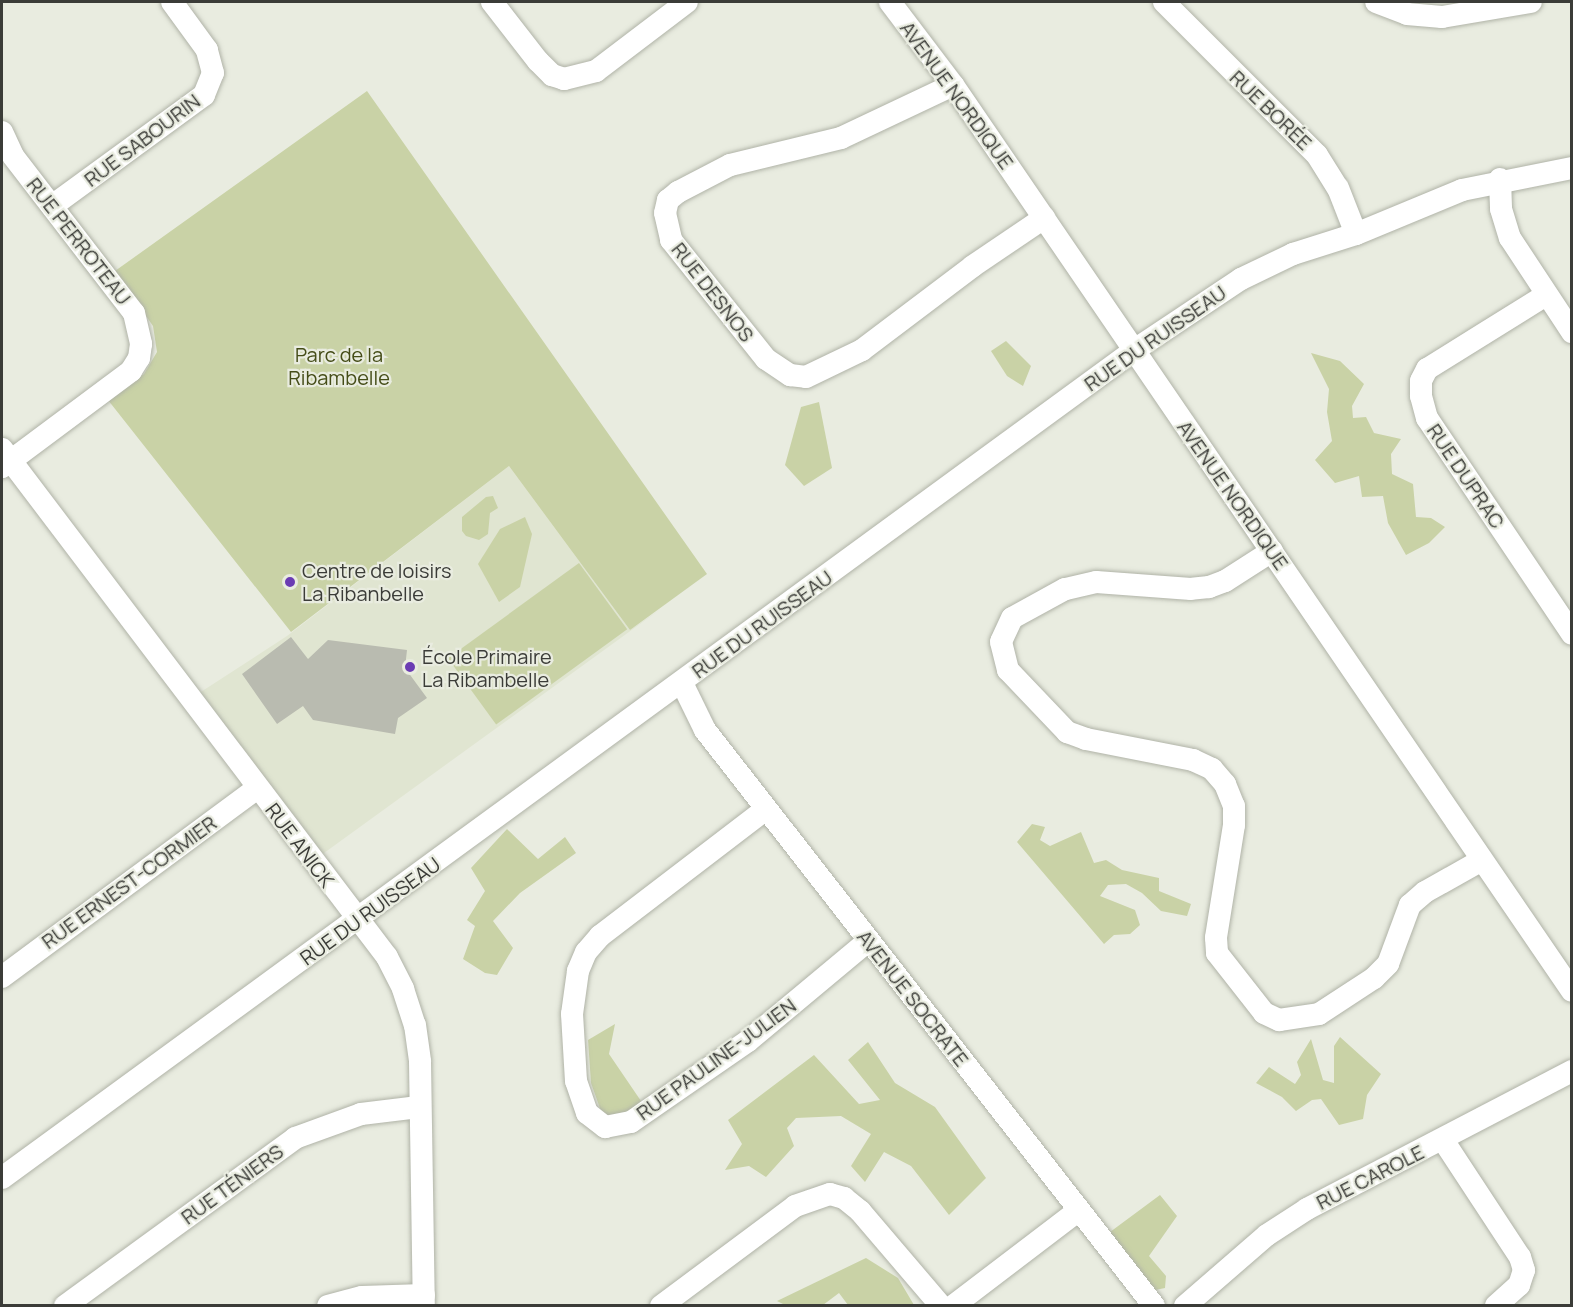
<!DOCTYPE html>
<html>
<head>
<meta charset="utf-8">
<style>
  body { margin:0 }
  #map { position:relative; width:1573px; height:1307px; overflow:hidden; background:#e9ece0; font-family:Manrope,sans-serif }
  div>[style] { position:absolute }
  .built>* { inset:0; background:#e0e5d1 }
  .green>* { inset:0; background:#c9d2a6; transform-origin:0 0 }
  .building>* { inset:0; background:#b9bbb0 }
  .roads { filter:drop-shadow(0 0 2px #b0b3a7) drop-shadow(0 0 2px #b0b3a7) }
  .minor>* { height:22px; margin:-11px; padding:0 11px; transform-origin:11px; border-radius:11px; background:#fff }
  .dots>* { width:16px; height:16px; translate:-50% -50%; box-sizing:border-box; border:3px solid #e9ece0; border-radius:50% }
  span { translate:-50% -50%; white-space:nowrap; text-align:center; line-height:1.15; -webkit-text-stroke:4.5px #e9ece0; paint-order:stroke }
  .street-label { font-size:20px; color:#3b3c38 }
  .park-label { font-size:20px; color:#454d18 }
  .poi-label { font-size:20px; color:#3b3c38 }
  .left { translate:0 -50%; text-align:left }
  .frame { position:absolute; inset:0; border:3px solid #3b3c38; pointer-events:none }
</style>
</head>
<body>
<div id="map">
  <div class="built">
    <div style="clip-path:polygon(509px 466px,630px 630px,662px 608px,313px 861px,190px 699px,287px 636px)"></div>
  </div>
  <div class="green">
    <div style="clip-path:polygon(367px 91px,707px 574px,630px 630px,509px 466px,291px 632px,108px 400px,144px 374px,157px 352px,153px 326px,115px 271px)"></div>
    <div style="clip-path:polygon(1006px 341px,1031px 366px,1023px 386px,1007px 376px,991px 351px)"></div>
    <div style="clip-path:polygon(1311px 353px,1340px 361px,1364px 384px,1352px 406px,1353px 418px,1366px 417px,1374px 433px,1401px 439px,1391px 454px,1392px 474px,1413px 484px,1416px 517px,1431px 518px,1445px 527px,1429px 543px,1406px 555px,1388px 523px,1383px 496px,1362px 497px,1359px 476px,1335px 483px,1315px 460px,1332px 441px,1327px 412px,1329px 389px)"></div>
    <div style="clip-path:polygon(819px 402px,832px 468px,804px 486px,785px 465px,801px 407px)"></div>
    <div style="clip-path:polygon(493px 496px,498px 508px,490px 513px,488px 534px,479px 540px,466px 536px,462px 531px,462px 517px,486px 497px)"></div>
    <div style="clip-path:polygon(525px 517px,532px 534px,520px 587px,499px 602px,478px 564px,500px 529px)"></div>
    <div style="left:579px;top:563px;width:82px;height:162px;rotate:54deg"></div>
    <div style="clip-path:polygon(1032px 824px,1045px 827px,1040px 840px,1050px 846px,1081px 832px,1094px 863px,1106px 860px,1122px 870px,1159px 878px,1159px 891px,1191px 904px,1187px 916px,1161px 911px,1142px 893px,1126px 884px,1108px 885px,1100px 896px,1135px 910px,1140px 925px,1130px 934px,1114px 935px,1104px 944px,1017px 842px)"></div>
    <div style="clip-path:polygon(507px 829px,538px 859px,565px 837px,576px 853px,520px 893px,493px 921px,513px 948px,497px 975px,485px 973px,463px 959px,475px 926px,467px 920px,485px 891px,471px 868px)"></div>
    <div style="clip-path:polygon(615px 1024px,609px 1054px,641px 1101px,624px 1118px,611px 1123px,602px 1114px,591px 1083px,588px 1040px)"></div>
    <div style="clip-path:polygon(1340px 1037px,1381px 1074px,1367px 1095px,1363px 1119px,1339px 1125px,1321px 1099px,1312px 1100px,1296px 1111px,1282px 1097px,1256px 1083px,1269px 1067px,1295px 1084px,1301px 1075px,1297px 1062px,1311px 1039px,1323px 1080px,1334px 1083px,1334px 1046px)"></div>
    <div style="clip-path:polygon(868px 1042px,895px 1083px,935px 1107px,986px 1178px,949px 1215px,911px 1166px,884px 1152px,865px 1182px,851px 1166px,871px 1134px,841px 1116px,796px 1118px,787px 1128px,794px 1146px,766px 1177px,749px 1166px,725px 1170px,742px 1144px,728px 1120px,814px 1055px,859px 1104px,880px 1100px,848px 1060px)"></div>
    <div style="clip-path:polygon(1160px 1195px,1177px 1216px,1149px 1256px,1166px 1276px,1165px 1288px,1150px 1291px,1106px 1235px)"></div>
    <div style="clip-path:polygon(866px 1258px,898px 1278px,914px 1305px,848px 1305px,839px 1293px,823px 1305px,785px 1305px,777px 1301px)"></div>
  </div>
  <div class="building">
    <div style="clip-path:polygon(291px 637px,308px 659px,328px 640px,407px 650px,405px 668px,427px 698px,398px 718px,395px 734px,313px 720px,303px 706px,277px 724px,242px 674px)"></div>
  </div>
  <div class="roads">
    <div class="minor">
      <div style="left:492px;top:2px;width:75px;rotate:52.1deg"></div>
      <div style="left:538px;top:61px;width:20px;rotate:45deg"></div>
      <div style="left:552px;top:75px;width:13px;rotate:18deg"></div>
      <div style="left:564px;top:79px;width:33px;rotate:-14deg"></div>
      <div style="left:596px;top:71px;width:114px;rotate:-37.2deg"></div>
      <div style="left:890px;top:2px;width:104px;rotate:52.8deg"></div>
      <div style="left:953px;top:85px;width:1097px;rotate:55.66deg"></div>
      <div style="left:1164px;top:2px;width:216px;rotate:45deg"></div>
      <div style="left:1317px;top:155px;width:39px;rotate:58deg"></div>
      <div style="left:1338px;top:188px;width:49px;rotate:68.6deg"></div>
      <div style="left:1376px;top:2px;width:33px;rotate:21deg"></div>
      <div style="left:1407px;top:14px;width:35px;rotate:5deg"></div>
      <div style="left:1442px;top:17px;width:90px;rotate:-9.6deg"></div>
      <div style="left:953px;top:85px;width:124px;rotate:154.7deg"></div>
      <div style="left:841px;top:138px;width:114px;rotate:166.3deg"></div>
      <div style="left:730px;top:165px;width:59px;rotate:152.6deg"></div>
      <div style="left:678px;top:192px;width:13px;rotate:141deg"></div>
      <div style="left:668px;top:200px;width:13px;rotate:103deg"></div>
      <div style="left:665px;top:213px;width:28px;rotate:77deg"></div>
      <div style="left:671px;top:240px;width:152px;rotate:51.4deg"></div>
      <div style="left:766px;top:359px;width:29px;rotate:34deg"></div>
      <div style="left:790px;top:375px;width:16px;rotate:7deg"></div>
      <div style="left:806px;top:377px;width:62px;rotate:-25.7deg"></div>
      <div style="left:862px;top:350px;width:139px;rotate:-37.1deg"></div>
      <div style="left:973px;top:266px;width:86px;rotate:-34.1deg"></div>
      <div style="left:2px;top:132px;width:26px;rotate:65deg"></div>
      <div style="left:13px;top:156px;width:198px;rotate:52.4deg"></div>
      <div style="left:134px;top:313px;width:32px;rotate:77deg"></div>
      <div style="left:141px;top:344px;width:14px;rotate:98deg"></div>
      <div style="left:139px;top:358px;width:15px;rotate:122deg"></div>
      <div style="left:131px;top:371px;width:161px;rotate:143.3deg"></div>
      <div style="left:1500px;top:179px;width:30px;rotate:88deg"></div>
      <div style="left:1501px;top:209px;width:30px;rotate:73deg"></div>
      <div style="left:1510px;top:238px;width:113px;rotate:56.6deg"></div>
      <div style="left:52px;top:206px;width:188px;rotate:-36.1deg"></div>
      <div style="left:204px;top:95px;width:24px;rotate:-68deg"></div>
      <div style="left:213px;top:73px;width:24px;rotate:-105deg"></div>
      <div style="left:207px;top:50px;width:59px;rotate:-126.1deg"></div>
      <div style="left:1546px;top:295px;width:140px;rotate:148.1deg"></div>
      <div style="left:1427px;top:369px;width:13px;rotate:117deg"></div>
      <div style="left:1421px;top:381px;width:15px;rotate:90deg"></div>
      <div style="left:1421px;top:396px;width:23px;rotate:75deg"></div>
      <div style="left:1427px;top:418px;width:260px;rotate:56.1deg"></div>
      <div style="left:2px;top:449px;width:637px;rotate:52.84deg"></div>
      <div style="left:387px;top:957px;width:36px;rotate:63deg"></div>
      <div style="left:403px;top:989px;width:38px;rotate:72deg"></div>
      <div style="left:415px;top:1025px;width:37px;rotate:82deg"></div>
      <div style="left:420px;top:1062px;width:244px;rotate:89.1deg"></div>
      <div style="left:1272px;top:551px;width:56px;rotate:147.4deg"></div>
      <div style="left:1225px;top:581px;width:17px;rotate:159deg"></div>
      <div style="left:1209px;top:587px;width:18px;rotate:174deg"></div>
      <div style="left:1191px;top:589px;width:95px;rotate:-175.8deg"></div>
      <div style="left:1096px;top:582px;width:32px;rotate:167deg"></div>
      <div style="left:1065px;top:589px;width:60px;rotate:151.3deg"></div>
      <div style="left:1012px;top:618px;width:26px;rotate:115deg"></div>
      <div style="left:1001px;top:642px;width:29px;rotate:76deg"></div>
      <div style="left:1008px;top:670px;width:86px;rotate:46.4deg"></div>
      <div style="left:1067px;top:732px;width:20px;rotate:20deg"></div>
      <div style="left:1086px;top:739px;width:109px;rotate:11.1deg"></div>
      <div style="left:1193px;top:760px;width:21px;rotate:25deg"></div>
      <div style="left:1212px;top:769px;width:20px;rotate:49deg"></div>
      <div style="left:1225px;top:784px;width:24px;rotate:68deg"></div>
      <div style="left:1234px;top:806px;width:19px;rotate:90deg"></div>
      <div style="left:1234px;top:825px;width:114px;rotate:99.1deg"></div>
      <div style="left:1216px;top:938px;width:15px;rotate:86deg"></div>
      <div style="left:1217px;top:953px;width:76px;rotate:51.9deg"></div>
      <div style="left:1264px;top:1013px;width:17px;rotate:25deg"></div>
      <div style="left:1279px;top:1020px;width:40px;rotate:-8.5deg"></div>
      <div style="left:1319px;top:1014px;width:66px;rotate:-33.2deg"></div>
      <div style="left:1374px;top:978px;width:20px;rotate:-45deg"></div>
      <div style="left:1388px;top:964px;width:63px;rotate:-69.6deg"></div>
      <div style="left:1410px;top:905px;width:20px;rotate:-41deg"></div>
      <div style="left:1425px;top:892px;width:65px;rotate:-29.3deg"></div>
      <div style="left:682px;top:683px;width:52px;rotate:63.9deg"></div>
      <div style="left:705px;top:730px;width:730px;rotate:52.06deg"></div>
      <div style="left:766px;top:809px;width:209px;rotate:142.6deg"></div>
      <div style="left:600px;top:936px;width:21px;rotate:131deg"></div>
      <div style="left:586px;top:952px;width:21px;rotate:113deg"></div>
      <div style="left:578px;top:971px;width:43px;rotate:97.9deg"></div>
      <div style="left:572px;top:1014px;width:67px;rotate:86.6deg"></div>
      <div style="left:576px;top:1081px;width:34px;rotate:71deg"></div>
      <div style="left:587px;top:1113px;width:23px;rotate:38deg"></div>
      <div style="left:605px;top:1127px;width:26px;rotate:-11deg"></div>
      <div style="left:631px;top:1122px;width:142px;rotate:-34.7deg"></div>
      <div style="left:748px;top:1041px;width:156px;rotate:-39.8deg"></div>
      <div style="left:2px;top:977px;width:317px;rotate:-36.5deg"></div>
      <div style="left:1443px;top:1140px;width:140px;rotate:56.7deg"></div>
      <div style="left:1520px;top:1257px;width:14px;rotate:73deg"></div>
      <div style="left:1524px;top:1270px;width:16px;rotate:108deg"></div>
      <div style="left:1519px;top:1285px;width:31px;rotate:138deg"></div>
      <div style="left:2px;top:1178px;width:1401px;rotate:-36.17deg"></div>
      <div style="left:1133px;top:351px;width:130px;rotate:-33.7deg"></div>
      <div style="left:1241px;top:279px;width:58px;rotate:-25.7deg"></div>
      <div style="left:1293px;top:254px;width:66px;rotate:-17.6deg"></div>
      <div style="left:1356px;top:234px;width:115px;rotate:-22.5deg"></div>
      <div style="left:1462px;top:190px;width:112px;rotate:-11.3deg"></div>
      <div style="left:65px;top:1306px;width:285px;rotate:-36.1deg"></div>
      <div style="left:295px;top:1138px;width:70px;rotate:-20deg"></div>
      <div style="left:361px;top:1114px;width:58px;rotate:-6.9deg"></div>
      <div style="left:328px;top:1306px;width:35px;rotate:-15deg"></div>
      <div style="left:362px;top:1297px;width:62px;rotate:-1.8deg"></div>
      <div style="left:661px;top:1306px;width:167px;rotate:-36.7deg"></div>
      <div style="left:795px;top:1206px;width:37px;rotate:-19deg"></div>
      <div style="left:830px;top:1194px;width:15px;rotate:16deg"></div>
      <div style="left:844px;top:1198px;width:21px;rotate:39deg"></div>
      <div style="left:860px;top:1211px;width:125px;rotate:49.5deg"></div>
      <div style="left:953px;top:1306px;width:158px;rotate:-37.3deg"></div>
      <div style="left:1185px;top:1306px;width:108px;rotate:-40.9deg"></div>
      <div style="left:1267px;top:1235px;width:48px;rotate:-33deg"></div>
      <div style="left:1307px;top:1209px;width:299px;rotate:-27.5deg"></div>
    </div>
  </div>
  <div class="dots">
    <div style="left:290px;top:582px;background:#6b3cb3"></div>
    <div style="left:410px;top:667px;background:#6b3cb3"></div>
  </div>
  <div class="street-label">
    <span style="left:957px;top:95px;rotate:54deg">AVENUE NORDIQUE</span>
    <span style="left:1271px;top:110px;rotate:44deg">RUE BORÉE</span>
    <span style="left:142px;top:140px;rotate:-37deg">RUE SABOURIN</span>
    <span style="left:79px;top:241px;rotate:52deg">RUE PERROTEAU</span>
    <span style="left:713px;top:292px;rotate:52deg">RUE DESNOS</span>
    <span style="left:1155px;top:338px;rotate:-35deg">RUE DU RUISSEAU</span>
    <span style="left:1466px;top:476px;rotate:56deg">RUE DUPRAC</span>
    <span style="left:1233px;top:495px;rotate:55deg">AVENUE NORDIQUE</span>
    <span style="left:762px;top:624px;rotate:-36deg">RUE DU RUISSEAU</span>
    <span style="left:300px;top:845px;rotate:53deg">RUE ANICK</span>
    <span style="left:129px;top:882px;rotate:-36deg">RUE ERNEST-CORMIER</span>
    <span style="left:370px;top:911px;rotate:-36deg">RUE DU RUISSEAU</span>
    <span style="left:913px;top:998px;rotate:52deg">AVENUE SOCRATE</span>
    <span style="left:716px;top:1059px;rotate:-36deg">RUE PAULINE-JULIEN</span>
    <span style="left:1370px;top:1177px;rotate:-27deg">RUE CAROLE</span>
    <span style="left:232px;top:1184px;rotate:-36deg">RUE TÉNIERS</span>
  </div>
  <div class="park-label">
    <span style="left:339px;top:366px">Parc de la<br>Ribambelle</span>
  </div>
  <div class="poi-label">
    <span class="left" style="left:302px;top:582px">Centre de loisirs<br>La Ribanbelle</span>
    <span class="left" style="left:422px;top:668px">École Primaire<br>La Ribambelle</span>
  </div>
  <div class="frame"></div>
</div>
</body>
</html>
